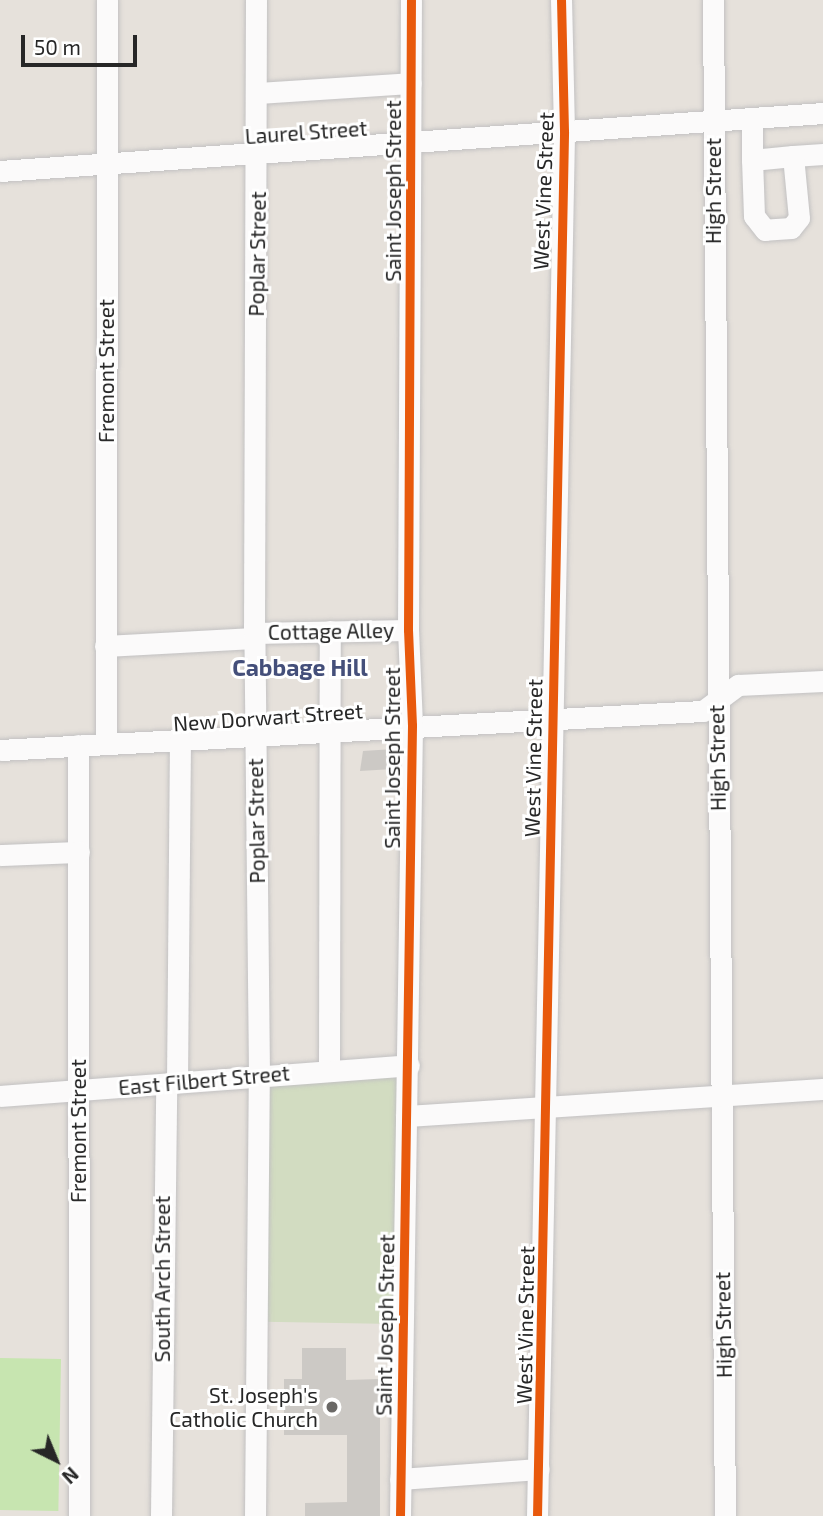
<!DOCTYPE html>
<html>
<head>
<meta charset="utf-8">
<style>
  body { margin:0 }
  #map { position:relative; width:823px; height:1516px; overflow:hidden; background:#e6e1db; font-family:"Exo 2",sans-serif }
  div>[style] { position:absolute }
  .green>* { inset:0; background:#c7e5b0; transform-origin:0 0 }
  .cemetery>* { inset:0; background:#d2dcc1; transform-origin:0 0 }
  .building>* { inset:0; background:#ccc9c5 }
  .roads { filter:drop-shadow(0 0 2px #c2c1c2) drop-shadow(0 0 2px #c2c1c2) }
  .minor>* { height:21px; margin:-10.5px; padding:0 10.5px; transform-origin:10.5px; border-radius:10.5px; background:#fbfafa }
  .cycleway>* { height:9px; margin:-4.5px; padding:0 4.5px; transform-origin:4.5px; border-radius:4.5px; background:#e8590c }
  .dots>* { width:19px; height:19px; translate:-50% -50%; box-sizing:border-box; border:4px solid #fff; border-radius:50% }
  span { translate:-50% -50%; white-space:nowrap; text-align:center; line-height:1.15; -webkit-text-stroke:6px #fff; paint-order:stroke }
  .street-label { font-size:21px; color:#272727 }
  .poi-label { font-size:21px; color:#272727 }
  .right { translate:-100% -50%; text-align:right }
  .neighbourhood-label { font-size:23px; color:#444f7a; font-weight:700 }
  .north { position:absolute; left:21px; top:1425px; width:70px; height:70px; -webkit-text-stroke:5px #fff; paint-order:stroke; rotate:137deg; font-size:19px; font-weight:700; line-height:28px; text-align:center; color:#272727 }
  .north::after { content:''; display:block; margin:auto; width:24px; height:32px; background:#272727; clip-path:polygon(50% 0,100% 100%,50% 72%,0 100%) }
  .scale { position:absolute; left:21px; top:35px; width:116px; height:32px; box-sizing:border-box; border:4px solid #272727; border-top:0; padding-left:9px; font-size:21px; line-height:24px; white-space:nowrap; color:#272727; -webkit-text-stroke:5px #fff; paint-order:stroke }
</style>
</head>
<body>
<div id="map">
  <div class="green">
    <div style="left:61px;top:1359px;width:152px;height:61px;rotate:91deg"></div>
  </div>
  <div class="cemetery">
    <div style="left:399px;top:1076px;width:248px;height:130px;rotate:91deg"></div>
  </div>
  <div class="building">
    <div style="clip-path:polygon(394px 749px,393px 769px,360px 771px,363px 751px)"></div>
    <div style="clip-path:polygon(302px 1348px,346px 1348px,346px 1380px,380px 1379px,380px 1516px,305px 1516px,305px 1503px,347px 1502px,347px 1435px,284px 1435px,284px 1379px,302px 1379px)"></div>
  </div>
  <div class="roads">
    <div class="minor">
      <div style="left:713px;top:0;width:1516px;rotate:89.55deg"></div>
      <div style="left:257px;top:93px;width:154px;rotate:-3.7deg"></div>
      <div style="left:793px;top:156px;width:30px;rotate:-4deg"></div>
      <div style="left:752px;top:160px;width:41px;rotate:-5.6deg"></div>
      <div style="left:793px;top:156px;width:62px;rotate:84.5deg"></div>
      <div style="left:799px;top:218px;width:13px;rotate:129deg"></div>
      <div style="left:791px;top:228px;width:26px;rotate:176deg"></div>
      <div style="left:765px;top:230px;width:18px;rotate:-128deg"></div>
      <div style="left:754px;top:216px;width:56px;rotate:-92deg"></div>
      <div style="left:752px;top:160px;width:42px;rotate:-90deg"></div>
      <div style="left:0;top:171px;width:825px;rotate:-4.03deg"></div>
      <div style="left:254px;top:633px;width:154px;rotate:-1.1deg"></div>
      <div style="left:105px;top:646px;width:149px;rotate:-3.1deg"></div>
      <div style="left:106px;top:743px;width:743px;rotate:-89.92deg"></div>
      <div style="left:78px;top:745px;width:771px;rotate:89.93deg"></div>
      <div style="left:0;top:750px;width:704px;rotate:-3.18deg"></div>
      <div style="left:703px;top:711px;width:44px;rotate:-36.6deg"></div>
      <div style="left:738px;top:685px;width:85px;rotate:-2.7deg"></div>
      <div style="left:0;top:855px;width:79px;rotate:-2.2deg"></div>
      <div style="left:329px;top:1070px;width:439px;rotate:-89.9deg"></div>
      <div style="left:177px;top:1082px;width:342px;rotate:-89.5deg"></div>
      <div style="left:0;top:1096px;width:410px;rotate:-4.3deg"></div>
      <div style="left:406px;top:1116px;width:418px;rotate:-3.7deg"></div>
      <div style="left:400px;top:1479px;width:139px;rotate:-4.1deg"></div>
      <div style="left:161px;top:1516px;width:432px;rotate:-89.3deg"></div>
      <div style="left:255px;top:1516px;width:442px;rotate:-89.5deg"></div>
      <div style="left:259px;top:1074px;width:441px;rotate:-90.6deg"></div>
      <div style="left:254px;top:633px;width:633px;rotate:-89.82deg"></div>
      <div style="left:400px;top:1516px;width:791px;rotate:-89.13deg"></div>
      <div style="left:412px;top:725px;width:95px;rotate:-92.4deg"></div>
      <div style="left:408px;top:630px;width:630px;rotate:-89.73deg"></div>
      <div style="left:537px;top:1516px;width:1385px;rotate:-88.88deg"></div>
      <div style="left:564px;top:131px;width:131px;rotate:-91.3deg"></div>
    </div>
  </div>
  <div class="cycleway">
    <div style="left:400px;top:1516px;width:791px;rotate:-89.13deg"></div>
    <div style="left:412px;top:725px;width:95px;rotate:-92.4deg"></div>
    <div style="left:408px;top:630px;width:630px;rotate:-89.73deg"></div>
    <div style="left:537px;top:1516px;width:1385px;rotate:-88.88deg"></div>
    <div style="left:564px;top:131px;width:131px;rotate:-91.3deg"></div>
  </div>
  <div class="dots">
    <div style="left:332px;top:1407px;background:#6a6866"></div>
  </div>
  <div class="street-label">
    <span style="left:306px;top:132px;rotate:-4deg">Laurel Street</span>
    <span style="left:393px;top:191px;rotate:-90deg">Saint Joseph Street</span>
    <span style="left:543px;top:191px;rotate:-88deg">West Vine Street</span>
    <span style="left:713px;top:191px;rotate:-90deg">High Street</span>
    <span style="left:257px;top:254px;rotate:-89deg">Poplar Street</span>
    <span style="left:106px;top:371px;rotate:-90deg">Fremont Street</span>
    <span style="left:331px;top:631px;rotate:-1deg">Cottage Alley</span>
    <span style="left:268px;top:717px;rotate:-4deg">New Dorwart Street</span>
    <span style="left:392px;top:758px;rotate:-90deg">Saint Joseph Street</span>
    <span style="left:533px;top:758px;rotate:-89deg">West Vine Street</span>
    <span style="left:717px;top:758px;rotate:-91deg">High Street</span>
    <span style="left:256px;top:821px;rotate:-91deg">Poplar Street</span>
    <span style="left:204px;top:1080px;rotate:-5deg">East Filbert Street</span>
    <span style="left:78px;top:1131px;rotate:-90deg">Fremont Street</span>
    <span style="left:162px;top:1279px;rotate:-90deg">South Arch Street</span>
    <span style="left:385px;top:1325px;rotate:-89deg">Saint Joseph Street</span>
    <span style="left:525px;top:1325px;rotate:-89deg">West Vine Street</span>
    <span style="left:723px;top:1325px;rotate:-91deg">High Street</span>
  </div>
  <div class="poi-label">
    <span class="right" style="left:318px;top:1407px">St. Joseph's<br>Catholic Church</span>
  </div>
  <div class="neighbourhood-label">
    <span style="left:300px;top:667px">Cabbage Hill</span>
  </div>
  <div class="north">N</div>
  <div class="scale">50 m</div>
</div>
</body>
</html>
